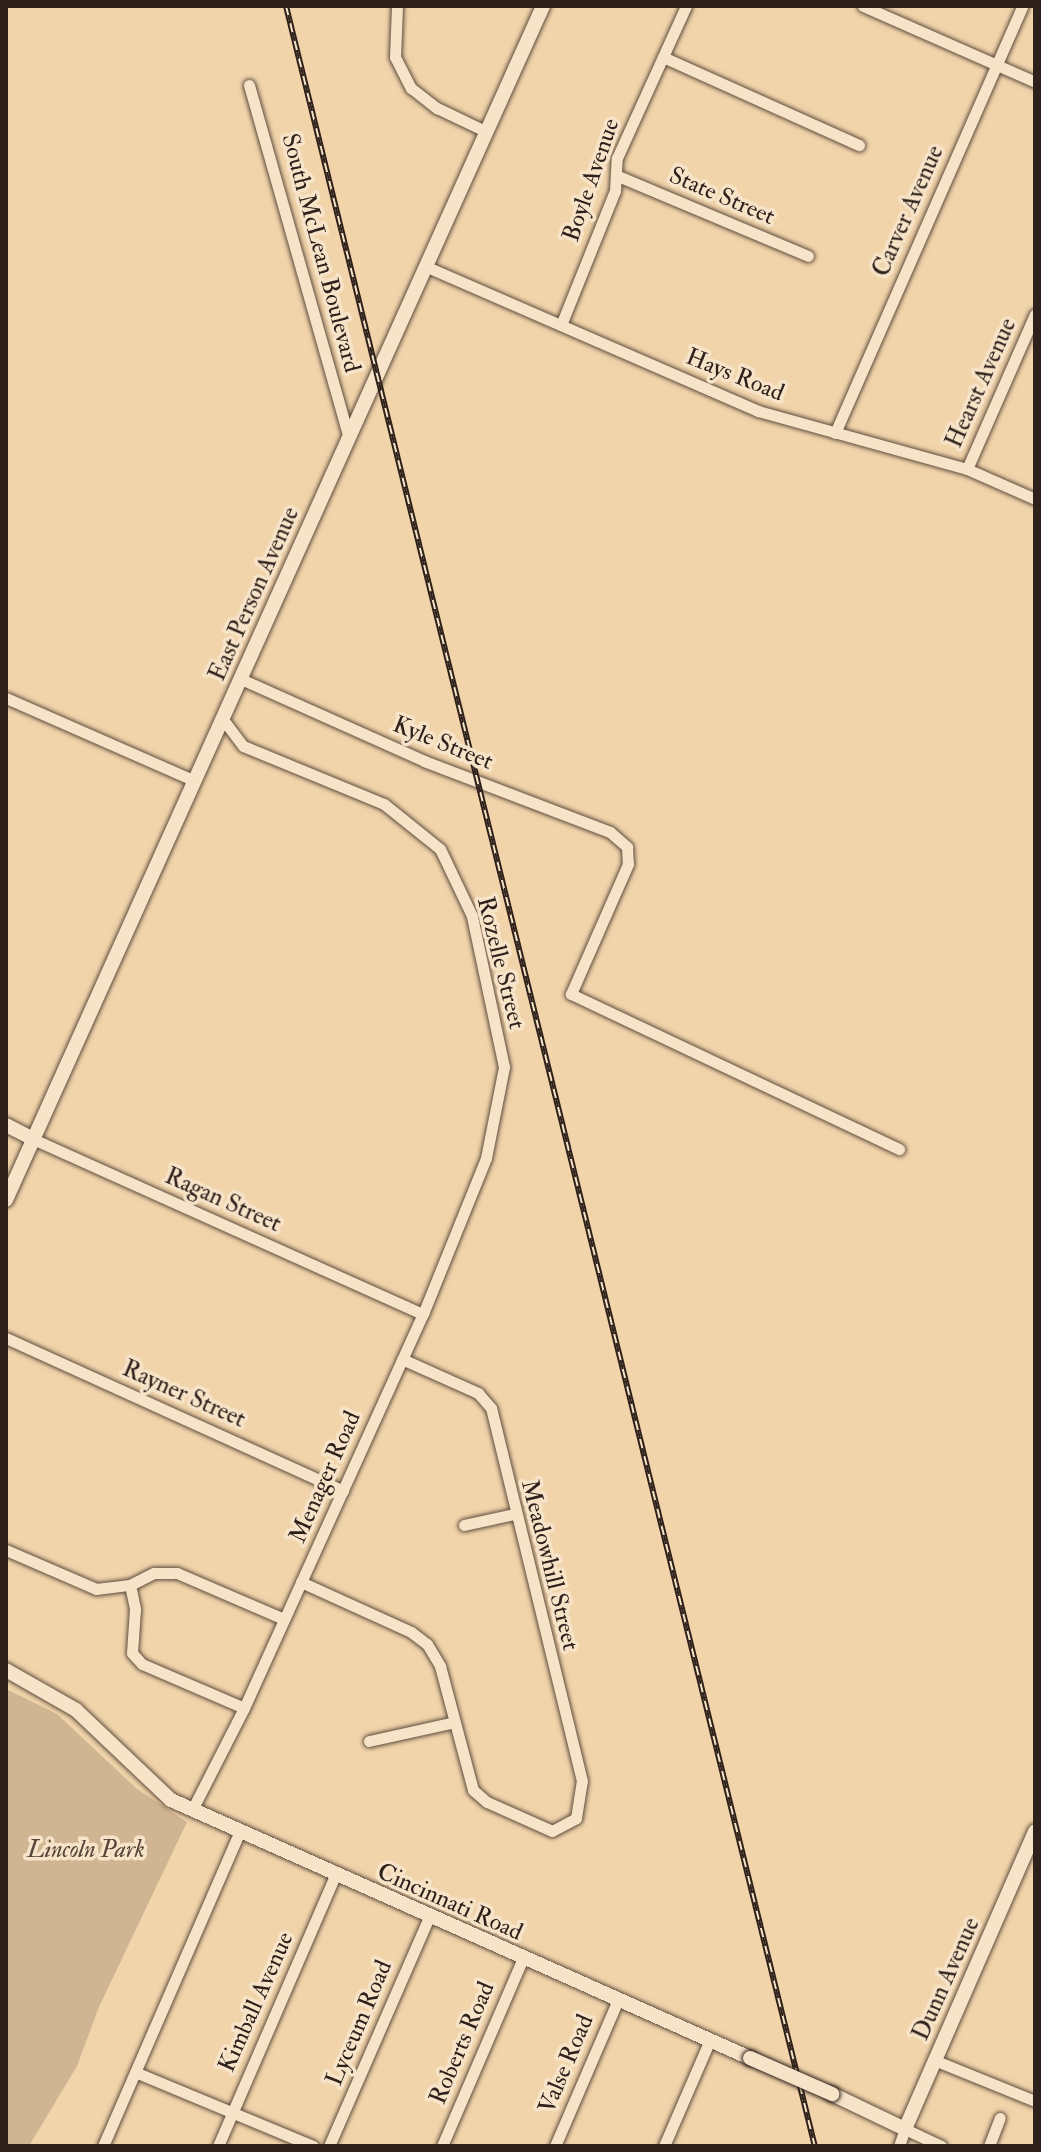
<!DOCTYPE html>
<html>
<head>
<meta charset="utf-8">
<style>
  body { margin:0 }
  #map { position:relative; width:1041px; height:2152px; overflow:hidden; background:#f1d4aa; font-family:"IM FELL Double Pica",serif }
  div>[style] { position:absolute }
  .green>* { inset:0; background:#d0b592 }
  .roads { filter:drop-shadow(0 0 2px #5f4d3f) drop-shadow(0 0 2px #5f4d3f) }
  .street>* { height:11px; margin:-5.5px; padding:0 5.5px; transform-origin:5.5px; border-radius:5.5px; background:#f6e3c8 }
  .secondary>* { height:14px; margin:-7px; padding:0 7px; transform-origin:7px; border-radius:7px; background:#f6e3c8 }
  .rail>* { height:6px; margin-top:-3px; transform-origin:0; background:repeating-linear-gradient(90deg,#f6e3c8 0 9px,#2e201b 0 18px); box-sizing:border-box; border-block:2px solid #2e201b }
  .bridges { filter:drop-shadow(0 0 2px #2e201b) drop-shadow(0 0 2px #2e201b) }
  .secondary-bridge>* { height:14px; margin:-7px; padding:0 7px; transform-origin:7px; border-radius:7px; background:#f6e3c8 }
  span { translate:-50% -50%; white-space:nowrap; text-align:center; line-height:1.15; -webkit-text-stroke:7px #f6e3c8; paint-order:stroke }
  .street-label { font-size:24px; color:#2e201b }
  .park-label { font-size:24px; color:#564539; font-style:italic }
  .frame { position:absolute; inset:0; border:8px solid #2e201b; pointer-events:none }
</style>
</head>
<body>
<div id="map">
  <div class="green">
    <div style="clip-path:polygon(6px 1689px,57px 1714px,137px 1789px,187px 1822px,99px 2007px,77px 2066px,29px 2146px,6px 2146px)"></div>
  </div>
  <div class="roads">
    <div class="street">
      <div style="left:397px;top:6px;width:51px;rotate:92.2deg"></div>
      <div style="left:395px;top:57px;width:35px;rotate:63deg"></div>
      <div style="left:411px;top:88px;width:33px;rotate:38deg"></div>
      <div style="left:437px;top:108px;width:53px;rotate:25.6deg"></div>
      <div style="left:863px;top:6px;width:188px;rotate:23.8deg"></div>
      <div style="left:663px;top:57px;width:215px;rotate:24.2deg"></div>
      <div style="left:249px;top:85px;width:363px;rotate:74.2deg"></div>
      <div style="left:618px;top:176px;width:206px;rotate:22.8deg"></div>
      <div style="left:427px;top:267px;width:361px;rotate:23.5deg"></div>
      <div style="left:758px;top:411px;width:217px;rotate:15.5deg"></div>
      <div style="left:967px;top:469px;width:74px;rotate:23.8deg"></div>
      <div style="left:561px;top:325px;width:144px;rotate:-68.1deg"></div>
      <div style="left:615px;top:191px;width:33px;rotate:-87deg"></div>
      <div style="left:617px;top:158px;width:167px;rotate:-65.6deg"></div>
      <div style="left:835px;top:433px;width:466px;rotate:-66.3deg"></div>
      <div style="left:967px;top:469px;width:169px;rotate:-66.3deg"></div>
      <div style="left:241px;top:679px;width:201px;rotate:24.1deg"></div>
      <div style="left:424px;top:761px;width:199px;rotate:20.9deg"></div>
      <div style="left:610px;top:832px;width:23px;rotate:41deg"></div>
      <div style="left:627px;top:847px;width:17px;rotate:87deg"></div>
      <div style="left:628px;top:864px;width:142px;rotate:113.7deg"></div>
      <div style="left:571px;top:994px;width:363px;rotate:25.3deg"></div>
      <div style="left:6px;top:698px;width:206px;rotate:23.7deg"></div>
      <div style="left:33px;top:1139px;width:427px;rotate:24.2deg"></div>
      <div style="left:6px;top:1338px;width:370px;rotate:24.4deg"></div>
      <div style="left:464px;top:1525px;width:51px;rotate:-12.4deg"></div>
      <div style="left:6px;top:1550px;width:98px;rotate:23.4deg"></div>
      <div style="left:96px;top:1589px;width:34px;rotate:-7deg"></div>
      <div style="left:130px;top:1585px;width:27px;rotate:-27deg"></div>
      <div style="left:154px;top:1573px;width:23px"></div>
      <div style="left:177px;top:1573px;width:116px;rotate:23.3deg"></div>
      <div style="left:301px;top:1582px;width:121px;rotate:24.4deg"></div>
      <div style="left:411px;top:1632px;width:20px;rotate:37deg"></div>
      <div style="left:427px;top:1644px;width:26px;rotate:59deg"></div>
      <div style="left:440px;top:1666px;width:128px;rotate:75.1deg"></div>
      <div style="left:473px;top:1790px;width:18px;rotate:41deg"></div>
      <div style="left:487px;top:1802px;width:71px;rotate:24deg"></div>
      <div style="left:552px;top:1831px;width:27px;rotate:-28deg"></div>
      <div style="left:576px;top:1818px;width:37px;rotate:-81deg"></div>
      <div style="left:582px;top:1781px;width:384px;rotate:-103.7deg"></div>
      <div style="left:491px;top:1408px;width:20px;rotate:-131deg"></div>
      <div style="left:478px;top:1393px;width:83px;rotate:-155.9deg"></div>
      <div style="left:130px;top:1585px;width:25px;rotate:78deg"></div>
      <div style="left:135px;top:1609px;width:44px;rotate:93.9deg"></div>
      <div style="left:132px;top:1653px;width:15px;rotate:48deg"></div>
      <div style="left:142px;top:1664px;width:111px;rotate:23.3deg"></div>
      <div style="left:369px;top:1741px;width:84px;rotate:-12.4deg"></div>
      <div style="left:192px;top:1810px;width:114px;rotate:-63deg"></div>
      <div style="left:244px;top:1708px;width:433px;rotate:-65.6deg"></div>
      <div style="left:423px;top:1314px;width:168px;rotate:-68deg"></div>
      <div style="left:486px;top:1158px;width:93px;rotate:-78.8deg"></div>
      <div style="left:504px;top:1067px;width:154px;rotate:-102deg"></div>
      <div style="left:472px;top:916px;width:74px;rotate:-115.5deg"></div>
      <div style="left:440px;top:849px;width:72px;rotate:-141.2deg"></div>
      <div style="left:384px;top:804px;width:152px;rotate:-157.6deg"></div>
      <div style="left:243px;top:746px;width:35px;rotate:-127deg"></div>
      <div style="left:934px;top:2060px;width:109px;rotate:22.1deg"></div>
      <div style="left:135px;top:2072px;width:193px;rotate:22.6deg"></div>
      <div style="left:103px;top:2146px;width:341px;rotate:-66.5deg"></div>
      <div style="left:218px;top:2146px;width:294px;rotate:-66.6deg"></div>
      <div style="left:329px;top:2146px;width:250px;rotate:-66.4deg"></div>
      <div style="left:442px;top:2146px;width:205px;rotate:-66.7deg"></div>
      <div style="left:555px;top:2146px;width:159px;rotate:-66.7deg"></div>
      <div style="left:664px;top:2146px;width:113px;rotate:-66.6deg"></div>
      <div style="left:899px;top:2146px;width:18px;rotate:-71deg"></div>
      <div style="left:905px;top:2129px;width:40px;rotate:25deg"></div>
      <div style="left:989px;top:2146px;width:30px;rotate:-69deg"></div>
    </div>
    <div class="secondary">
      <div style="left:6px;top:1125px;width:30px;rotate:27deg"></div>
      <div style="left:6px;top:1200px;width:1309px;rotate:-65.78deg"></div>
      <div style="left:6px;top:1670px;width:81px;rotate:29.7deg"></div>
      <div style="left:76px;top:1710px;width:131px;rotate:43.5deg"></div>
      <div style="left:171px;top:1800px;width:634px;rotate:24.02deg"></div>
      <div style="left:832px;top:2094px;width:81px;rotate:25.6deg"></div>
      <div style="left:905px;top:2129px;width:325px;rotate:-66.4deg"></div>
    </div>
  </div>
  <div class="rail">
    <div style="left:286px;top:6px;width:2204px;rotate:76.12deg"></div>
  </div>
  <div class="bridges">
    <div class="secondary-bridge">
      <div style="left:750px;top:2058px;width:90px;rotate:23.7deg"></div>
    </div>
  </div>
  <div class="street-label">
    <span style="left:591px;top:180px;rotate:-71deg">Boyle Avenue</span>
    <span style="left:722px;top:196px;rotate:23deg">State Street</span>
    <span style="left:908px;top:211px;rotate:-66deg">Carver Avenue</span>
    <span style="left:321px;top:253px;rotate:75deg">South McLean Boulevard</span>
    <span style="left:735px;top:375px;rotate:22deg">Hays Road</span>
    <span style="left:981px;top:383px;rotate:-66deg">Hearst Avenue</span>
    <span style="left:254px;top:594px;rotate:-66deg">East Person Avenue</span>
    <span style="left:443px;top:743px;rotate:22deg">Kyle Street</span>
    <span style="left:501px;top:963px;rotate:76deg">Rozelle Street</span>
    <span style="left:223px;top:1200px;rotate:24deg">Ragan Street</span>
    <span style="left:184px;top:1394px;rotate:24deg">Rayner Street</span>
    <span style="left:325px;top:1477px;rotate:-66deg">Menager Road</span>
    <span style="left:550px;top:1565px;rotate:76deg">Meadowhill Street</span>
    <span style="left:450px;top:1902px;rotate:24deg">Cincinnati Road</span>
    <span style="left:946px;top:1979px;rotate:-66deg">Dunn Avenue</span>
    <span style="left:256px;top:2002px;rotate:-66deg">Kimball Avenue</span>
    <span style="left:359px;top:2023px;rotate:-67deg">Lyceum Road</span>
    <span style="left:462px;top:2043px;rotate:-67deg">Roberts Road</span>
    <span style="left:566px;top:2064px;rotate:-67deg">Valse Road</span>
  </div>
  <div class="park-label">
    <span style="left:86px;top:1850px">Lincoln Park</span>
  </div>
  <div class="frame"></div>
</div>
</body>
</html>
